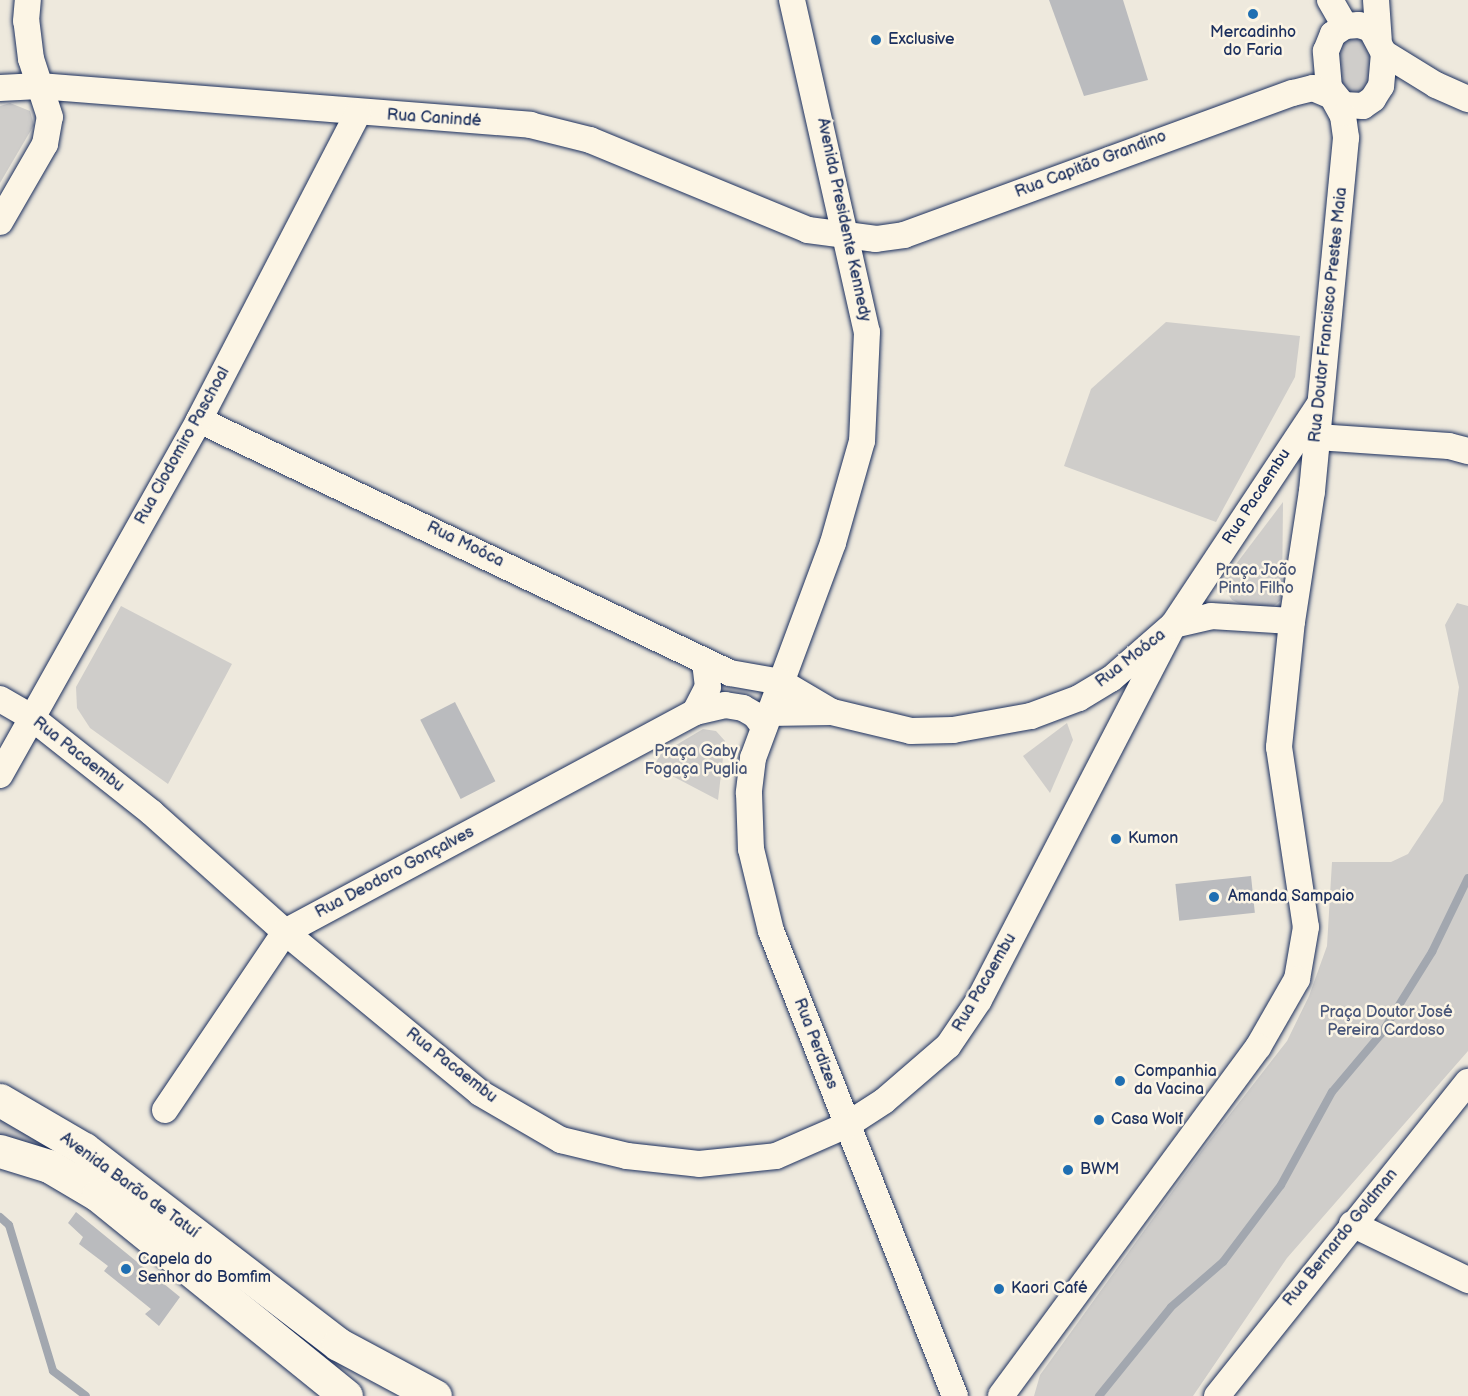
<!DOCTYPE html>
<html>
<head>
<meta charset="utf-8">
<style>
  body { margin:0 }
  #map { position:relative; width:1468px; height:1396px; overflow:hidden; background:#eee9dd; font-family:"Balsamiq Sans",sans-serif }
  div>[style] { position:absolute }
  .green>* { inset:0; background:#cfcdca }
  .stream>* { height:8px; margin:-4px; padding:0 4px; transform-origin:4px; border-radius:4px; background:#a2a7af }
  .building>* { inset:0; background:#babbbe; transform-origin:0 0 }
  .roads { filter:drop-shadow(0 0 2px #1b2f5e) drop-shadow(0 0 2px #1b2f5e) }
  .minor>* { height:26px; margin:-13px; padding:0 13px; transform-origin:13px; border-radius:13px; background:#fcf5e5 }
  .secondary>* { height:33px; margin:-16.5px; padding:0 16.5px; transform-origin:16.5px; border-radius:16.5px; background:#fcf5e5 }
  .dots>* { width:16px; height:16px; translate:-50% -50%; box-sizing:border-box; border:3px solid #fcf5e5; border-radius:50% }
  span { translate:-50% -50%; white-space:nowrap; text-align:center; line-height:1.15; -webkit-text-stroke:5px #fcf5e5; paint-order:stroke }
  .poi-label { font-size:16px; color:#1b2f5e }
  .left { translate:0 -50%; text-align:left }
  .street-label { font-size:16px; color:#1b2f5e }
  .park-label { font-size:16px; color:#485679 }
</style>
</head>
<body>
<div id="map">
  <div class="green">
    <div style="clip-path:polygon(1359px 38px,1368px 43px,1375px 59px,1370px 87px,1348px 96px,1339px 88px,1338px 52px,1345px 39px)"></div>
    <div style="clip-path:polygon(10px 103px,30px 111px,34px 125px,0 183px,0 106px)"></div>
    <div style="clip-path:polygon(1166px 322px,1300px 336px,1295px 377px,1216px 522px,1064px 466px,1091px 389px)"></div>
    <div style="clip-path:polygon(1283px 502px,1282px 599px,1269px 610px,1250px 609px,1232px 600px,1221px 584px)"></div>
    <div style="clip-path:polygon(1457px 603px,1468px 606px,1468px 1051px,1287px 1258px,1193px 1396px,1034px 1396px,1040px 1375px,1203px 1149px,1287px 1041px,1309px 996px,1327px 946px,1332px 862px,1391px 862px,1408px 854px,1443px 801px,1459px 687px,1445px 625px)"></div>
    <div style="clip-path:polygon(121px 606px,232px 664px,168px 784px,90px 728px,77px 708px,76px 687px)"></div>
    <div style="clip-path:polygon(1067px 723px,1073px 740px,1050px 793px,1023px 756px)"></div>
    <div style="clip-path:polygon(703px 729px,716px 731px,725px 741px,718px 800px,657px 768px,656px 762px,661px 754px)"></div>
    <div style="clip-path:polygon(0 1116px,85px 1170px,0 1140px)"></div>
  </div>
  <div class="stream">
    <div style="left:0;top:1217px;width:12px;rotate:42deg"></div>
    <div style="left:9px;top:1225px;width:152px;rotate:73.2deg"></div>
    <div style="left:53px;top:1371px;width:41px;rotate:37.1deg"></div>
    <div style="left:1099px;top:1396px;width:114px;rotate:-51deg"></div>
    <div style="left:1171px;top:1307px;width:69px;rotate:-40.9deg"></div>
    <div style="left:1223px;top:1262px;width:96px;rotate:-53deg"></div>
    <div style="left:1281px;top:1185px;width:106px;rotate:-61.3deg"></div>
    <div style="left:1332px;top:1092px;width:76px;rotate:-49.8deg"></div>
    <div style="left:1381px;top:1034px;width:97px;rotate:-58.1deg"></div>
    <div style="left:1432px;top:952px;width:82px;rotate:-64.1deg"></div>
  </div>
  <div class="building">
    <div style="clip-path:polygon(1049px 0,1123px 0,1148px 80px,1084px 96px)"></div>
    <div style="left:455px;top:702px;width:89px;height:39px;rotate:63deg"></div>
    <div style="left:1251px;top:876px;width:37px;height:76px;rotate:84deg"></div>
    <div style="clip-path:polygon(76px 1212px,180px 1297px,159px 1326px,145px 1314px,151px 1309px,104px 1271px,108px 1266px,79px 1244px,83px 1237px,68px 1223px)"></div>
  </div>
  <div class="roads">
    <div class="minor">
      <div style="left:792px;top:0;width:340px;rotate:77.3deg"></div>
      <div style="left:867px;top:332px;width:109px;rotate:92.6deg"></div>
      <div style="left:862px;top:441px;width:106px;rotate:105.9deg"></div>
      <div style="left:833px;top:543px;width:229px;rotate:110.4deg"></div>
      <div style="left:753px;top:758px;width:35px;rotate:97deg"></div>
      <div style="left:749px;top:793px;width:56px;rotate:88deg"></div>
      <div style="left:751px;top:849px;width:84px;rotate:76.3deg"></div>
      <div style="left:771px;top:931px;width:500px;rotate:68.41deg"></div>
      <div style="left:1330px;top:0;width:30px;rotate:60deg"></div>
      <div style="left:1376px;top:0;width:39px;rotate:86deg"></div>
      <div style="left:1359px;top:25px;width:13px;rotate:18deg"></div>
      <div style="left:1371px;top:29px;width:27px;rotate:62deg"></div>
      <div style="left:1384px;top:53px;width:33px;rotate:95deg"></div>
      <div style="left:1381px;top:86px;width:15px;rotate:122deg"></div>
      <div style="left:1373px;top:99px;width:12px;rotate:145deg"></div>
      <div style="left:1363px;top:106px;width:20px;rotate:-177deg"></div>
      <div style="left:1343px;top:105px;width:22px;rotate:-129deg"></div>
      <div style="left:1329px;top:88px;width:37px;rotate:-95deg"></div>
      <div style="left:1326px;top:51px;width:18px;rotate:-68deg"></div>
      <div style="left:1333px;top:34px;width:14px;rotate:-34deg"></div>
      <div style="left:1345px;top:26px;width:14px;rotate:-4deg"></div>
      <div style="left:1384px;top:53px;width:61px;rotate:31.6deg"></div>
      <div style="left:1436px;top:85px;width:35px;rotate:24deg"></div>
      <div style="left:0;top:88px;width:39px;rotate:-3deg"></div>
      <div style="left:39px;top:86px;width:493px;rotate:4.5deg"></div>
      <div style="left:530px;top:125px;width:62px;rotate:14deg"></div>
      <div style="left:590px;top:140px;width:236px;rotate:22.4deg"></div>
      <div style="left:808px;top:230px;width:69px;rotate:7.5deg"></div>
      <div style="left:876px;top:239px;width:28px;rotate:-8deg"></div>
      <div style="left:904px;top:235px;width:414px;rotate:-20.1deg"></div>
      <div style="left:1293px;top:93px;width:21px;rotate:-14deg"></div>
      <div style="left:1313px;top:88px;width:21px;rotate:23deg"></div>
      <div style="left:1332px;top:96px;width:23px;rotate:61deg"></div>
      <div style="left:1343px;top:116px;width:22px;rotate:82deg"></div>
      <div style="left:1346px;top:138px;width:355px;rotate:95.5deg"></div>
      <div style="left:1312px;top:491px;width:132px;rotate:98.7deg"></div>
      <div style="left:1292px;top:621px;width:127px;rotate:95.9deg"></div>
      <div style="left:1279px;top:747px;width:182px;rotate:81.5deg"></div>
      <div style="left:1306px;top:927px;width:53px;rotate:99.8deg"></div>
      <div style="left:1297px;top:979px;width:78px;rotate:119.8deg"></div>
      <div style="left:1258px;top:1047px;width:433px;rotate:126.4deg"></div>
      <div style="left:0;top:222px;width:90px;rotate:-60deg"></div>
      <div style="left:45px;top:144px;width:27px;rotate:-80deg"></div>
      <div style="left:50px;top:117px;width:61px;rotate:-108.1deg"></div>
      <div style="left:31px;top:59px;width:38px;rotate:-97deg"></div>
      <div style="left:26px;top:21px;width:21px;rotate:-85deg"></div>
      <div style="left:199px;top:420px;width:588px;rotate:25.48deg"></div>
      <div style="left:730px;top:673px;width:52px;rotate:10deg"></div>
      <div style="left:781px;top:682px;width:59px;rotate:30.5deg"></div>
      <div style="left:832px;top:712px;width:81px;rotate:13.5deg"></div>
      <div style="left:911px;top:731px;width:42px;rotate:-1.4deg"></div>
      <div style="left:953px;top:730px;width:79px;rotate:-10.2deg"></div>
      <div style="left:1031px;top:716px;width:51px;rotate:-20.6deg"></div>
      <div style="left:1079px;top:698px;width:37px;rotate:-31deg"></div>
      <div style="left:1111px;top:679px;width:82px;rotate:-41.1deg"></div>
      <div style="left:1173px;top:625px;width:39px;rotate:-13deg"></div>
      <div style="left:1211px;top:616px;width:81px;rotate:3.5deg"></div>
      <div style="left:1317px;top:437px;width:132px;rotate:3.9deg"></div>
      <div style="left:1449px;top:446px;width:20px;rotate:15deg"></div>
      <div style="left:0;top:699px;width:36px;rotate:30deg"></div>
      <div style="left:31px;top:717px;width:154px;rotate:38.4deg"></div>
      <div style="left:152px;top:813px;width:178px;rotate:41.8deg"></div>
      <div style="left:285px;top:932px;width:253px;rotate:39.5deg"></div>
      <div style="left:480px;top:1093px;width:94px;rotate:30.1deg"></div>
      <div style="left:561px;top:1140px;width:68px;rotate:13.6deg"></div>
      <div style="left:627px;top:1156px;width:72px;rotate:6.3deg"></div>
      <div style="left:699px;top:1164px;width:77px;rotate:-5.9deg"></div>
      <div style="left:776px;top:1156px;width:77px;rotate:-23.6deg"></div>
      <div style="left:847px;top:1125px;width:44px;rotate:-33deg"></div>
      <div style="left:884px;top:1101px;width:84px;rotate:-40.7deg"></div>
      <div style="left:948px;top:1046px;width:55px;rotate:-56deg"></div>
      <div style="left:979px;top:1000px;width:422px;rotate:-62.6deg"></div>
      <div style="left:1173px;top:625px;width:264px;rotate:-56.4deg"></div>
      <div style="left:695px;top:712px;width:28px;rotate:-63deg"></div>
      <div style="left:708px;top:687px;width:26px;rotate:-97deg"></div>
      <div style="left:769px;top:713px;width:63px;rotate:-0.9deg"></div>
      <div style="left:0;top:775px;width:407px;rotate:-60.7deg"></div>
      <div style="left:199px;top:420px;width:346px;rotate:-62.6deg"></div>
      <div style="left:165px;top:1110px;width:215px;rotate:-56deg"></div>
      <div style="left:285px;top:932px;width:465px;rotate:-28.2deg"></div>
      <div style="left:695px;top:712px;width:31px;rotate:-13deg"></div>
      <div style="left:725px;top:705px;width:18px;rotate:9deg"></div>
      <div style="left:743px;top:708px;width:14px;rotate:30deg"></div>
      <div style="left:755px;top:715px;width:15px;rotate:53deg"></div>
      <div style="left:1352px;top:1224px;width:129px;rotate:25.8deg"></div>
      <div style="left:1217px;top:1396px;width:402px;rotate:-51.4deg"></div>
    </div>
    <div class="secondary">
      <div style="left:0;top:1100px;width:97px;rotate:30.3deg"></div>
      <div style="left:84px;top:1149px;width:320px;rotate:37.5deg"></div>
      <div style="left:338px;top:1344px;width:110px;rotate:28.2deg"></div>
      <div style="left:0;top:1151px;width:51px;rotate:17deg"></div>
      <div style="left:49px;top:1166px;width:57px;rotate:30.6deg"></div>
      <div style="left:98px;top:1195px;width:319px;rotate:39deg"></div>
    </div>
  </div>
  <div class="dots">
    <div style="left:1253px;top:14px;background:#1f6fb2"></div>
    <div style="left:876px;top:40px;background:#1f6fb2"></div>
    <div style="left:1116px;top:839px;background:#1f6fb2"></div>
    <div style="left:1214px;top:897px;background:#1f6fb2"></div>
    <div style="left:1120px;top:1081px;background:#1f6fb2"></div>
    <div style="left:1099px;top:1120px;background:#1f6fb2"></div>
    <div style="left:1068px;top:1170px;background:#1f6fb2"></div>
    <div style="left:126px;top:1269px;background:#1f6fb2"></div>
    <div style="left:999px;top:1289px;background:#1f6fb2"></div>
  </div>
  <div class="poi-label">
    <span style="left:1253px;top:42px">Mercadinho<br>do Faria</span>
    <span class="left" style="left:888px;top:40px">Exclusive</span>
    <span class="left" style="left:1128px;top:839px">Kumon</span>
    <span class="left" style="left:1228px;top:897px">Amanda Sampaio</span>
    <span class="left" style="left:1134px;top:1081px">Companhia<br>da Vacina</span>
    <span class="left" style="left:1111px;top:1120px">Casa Wolf</span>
    <span class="left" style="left:1080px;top:1170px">BWM</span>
    <span class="left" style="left:138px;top:1269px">Capela do<br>Senhor do Bomfim</span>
    <span class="left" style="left:1011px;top:1289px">Kaori Café</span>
  </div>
  <div class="street-label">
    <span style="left:434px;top:119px;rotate:4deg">Rua Canindé</span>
    <span style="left:1091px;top:165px;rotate:-21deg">Rua Capitão Grandino</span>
    <span style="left:843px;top:220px;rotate:78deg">Avenida Presidente Kennedy</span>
    <span style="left:1329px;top:315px;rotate:-84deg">Rua Doutor Francisco Prestes Maia</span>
    <span style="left:183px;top:446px;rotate:-61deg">Rua Clodomiro Paschoal</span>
    <span style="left:1257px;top:497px;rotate:-57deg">Rua Pacaembu</span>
    <span style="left:465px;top:545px;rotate:26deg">Rua Moóca</span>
    <span style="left:1131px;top:659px;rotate:-38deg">Rua Moóca</span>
    <span style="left:78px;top:755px;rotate:38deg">Rua Pacaembu</span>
    <span style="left:395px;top:873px;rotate:-28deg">Rua Deodoro Gonçalves</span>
    <span style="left:985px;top:983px;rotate:-60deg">Rua Pacaembu</span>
    <span style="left:815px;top:1044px;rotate:69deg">Rua Perdizes</span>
    <span style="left:451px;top:1066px;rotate:38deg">Rua Pacaembu</span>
    <span style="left:129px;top:1186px;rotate:36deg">Avenida Barão de Tatuí</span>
    <span style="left:1341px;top:1238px;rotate:-51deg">Rua Bernardo Goldman</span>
  </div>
  <div class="park-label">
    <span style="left:1256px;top:580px">Praça João<br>Pinto Filho</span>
    <span style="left:696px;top:761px">Praça Gaby<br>Fogaça Puglia</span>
    <span style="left:1386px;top:1022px">Praça Doutor José<br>Pereira Cardoso</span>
  </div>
</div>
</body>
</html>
